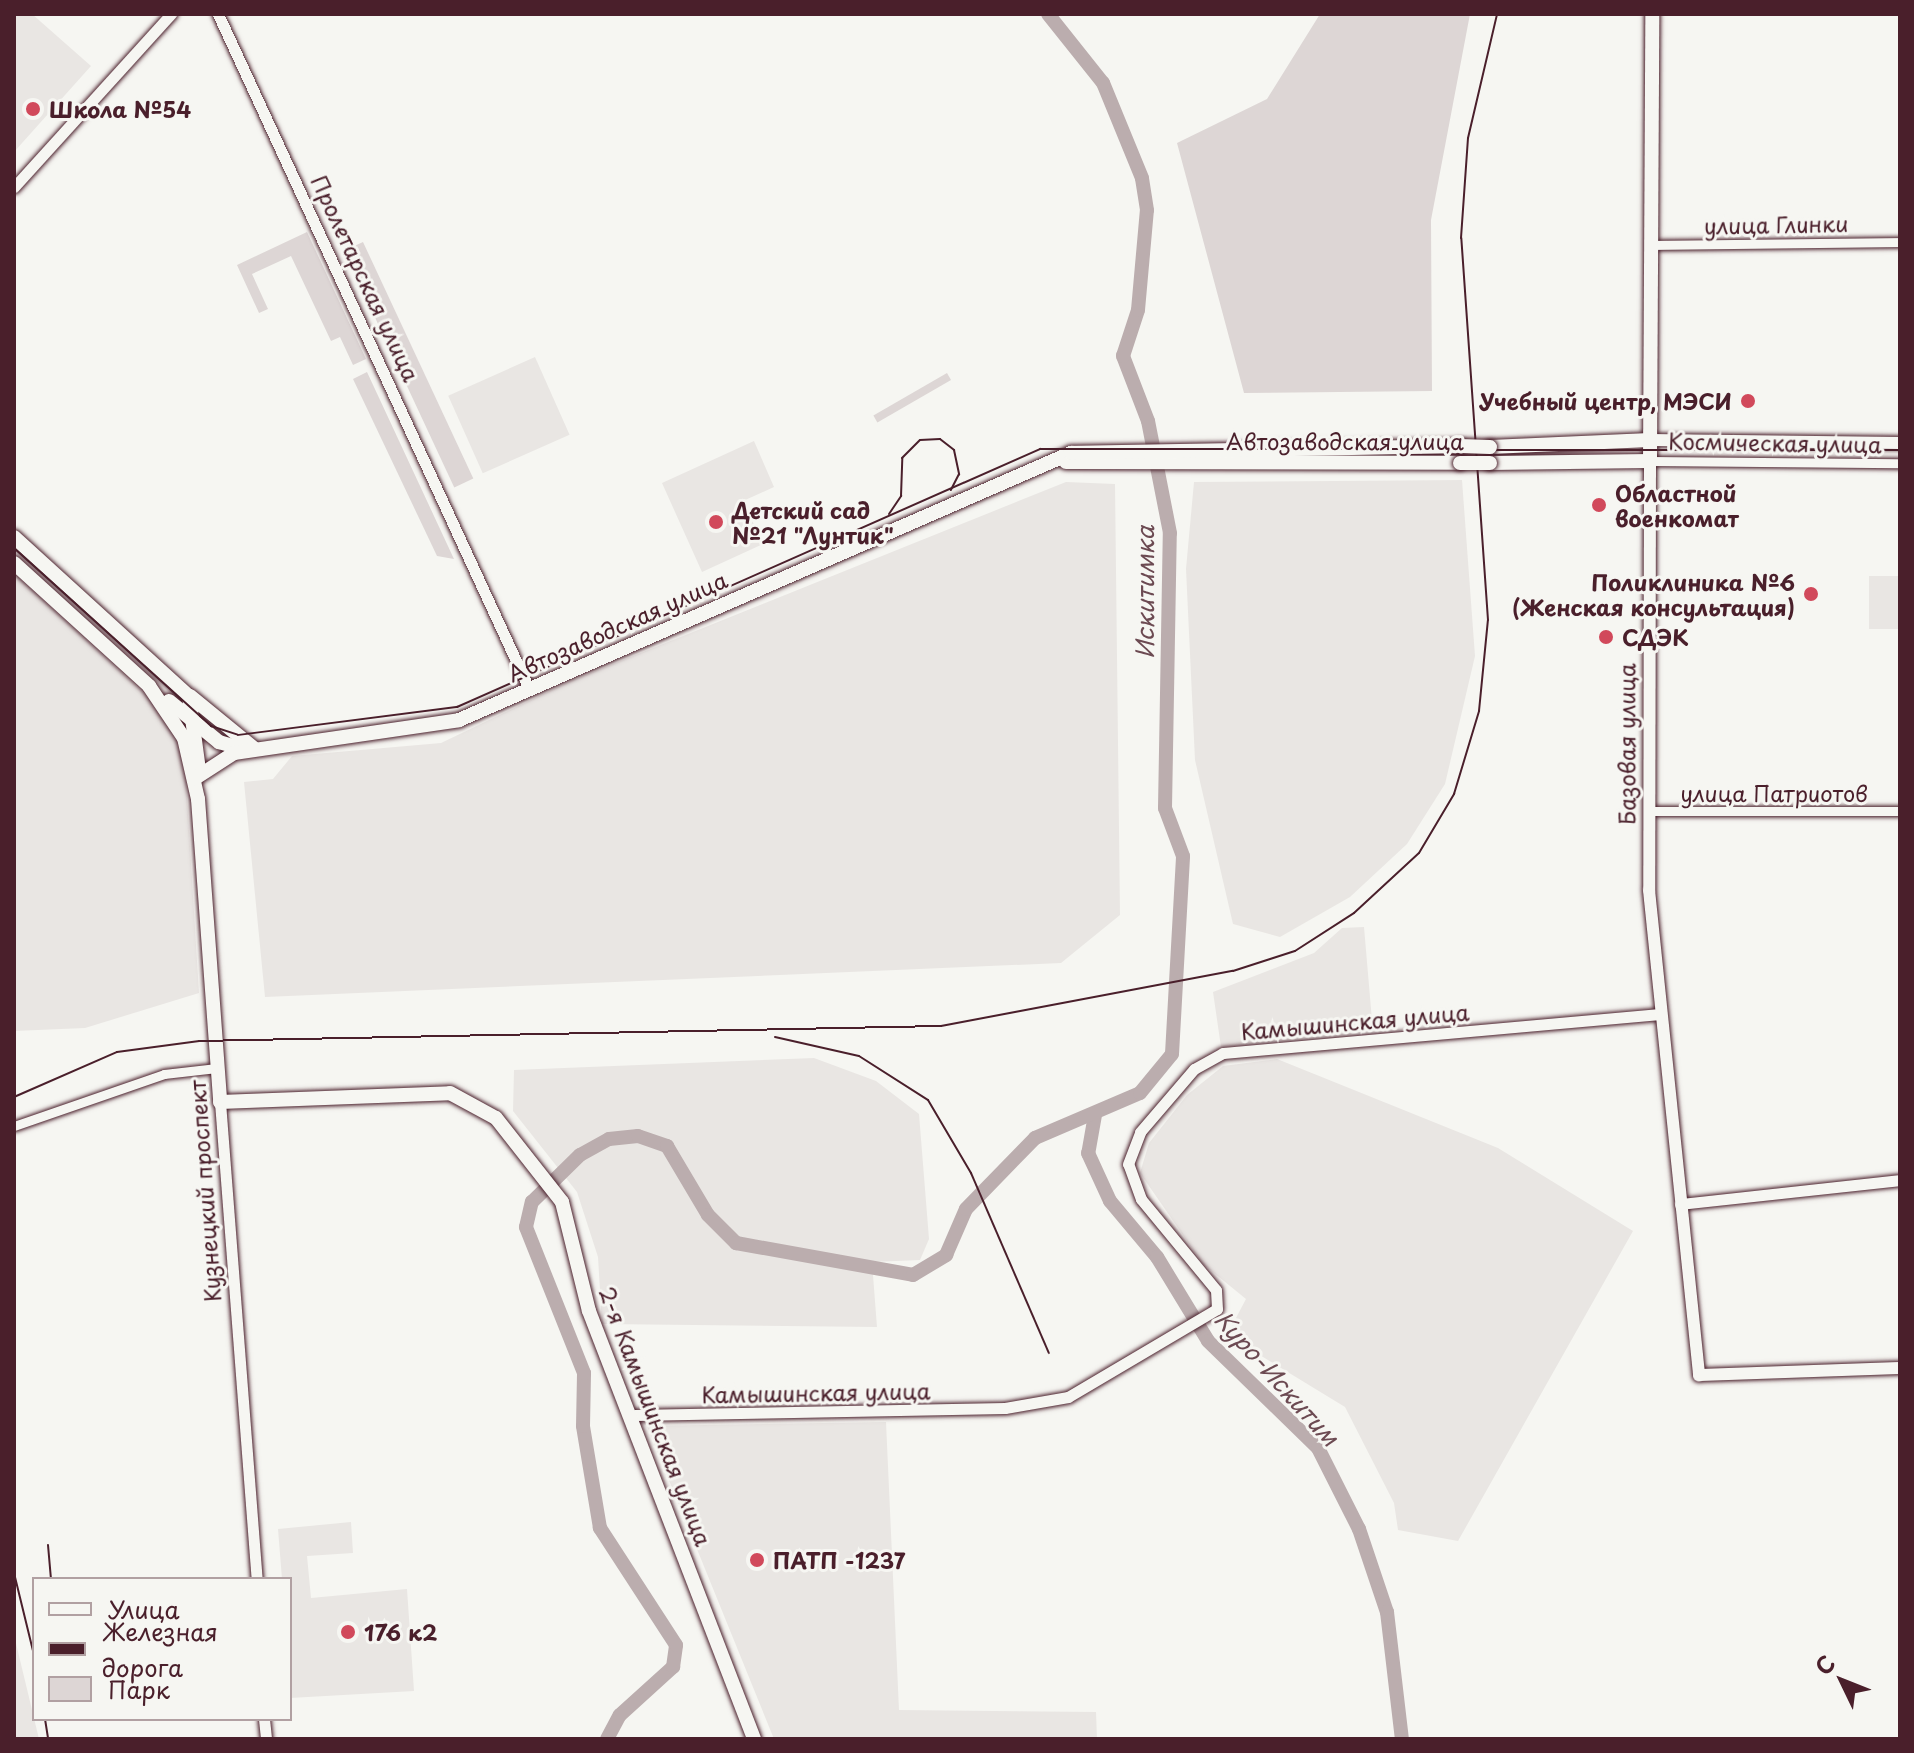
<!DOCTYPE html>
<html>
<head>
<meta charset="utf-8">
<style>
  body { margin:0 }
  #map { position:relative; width:1914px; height:1753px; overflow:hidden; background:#f6f6f2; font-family:"Playpen Sans",sans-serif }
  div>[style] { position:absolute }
  .built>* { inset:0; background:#e9e6e3; transform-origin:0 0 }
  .green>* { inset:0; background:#ddd6d5; transform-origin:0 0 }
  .river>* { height:14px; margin:-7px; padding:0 7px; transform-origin:7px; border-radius:7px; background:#bbadae }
  .roads { filter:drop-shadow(0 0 2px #4a1f2b) drop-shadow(0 0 2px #4a1f2b) }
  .minor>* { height:9px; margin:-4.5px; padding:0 4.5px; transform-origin:4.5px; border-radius:4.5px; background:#f6f6f2 }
  .tertiary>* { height:11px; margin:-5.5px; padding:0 5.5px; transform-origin:5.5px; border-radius:5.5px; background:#f6f6f2 }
  .secondary>* { height:12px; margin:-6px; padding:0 6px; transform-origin:6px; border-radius:6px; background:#f6f6f2 }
  .primary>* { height:14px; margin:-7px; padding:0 7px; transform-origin:7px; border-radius:7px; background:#f6f6f2 }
  .tram>* { height:2px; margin:-1px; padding:0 1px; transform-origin:1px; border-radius:1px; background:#4a1f2b }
  .rail>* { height:2px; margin:-1px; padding:0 1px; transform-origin:1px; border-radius:1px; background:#4a1f2b }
  .bridges { filter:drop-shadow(0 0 2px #4a1f2b) drop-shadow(0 0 2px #4a1f2b) }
  .primary-bridge>* { height:14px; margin:-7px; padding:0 7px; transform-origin:7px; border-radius:7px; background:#f6f6f2 }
  .dots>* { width:22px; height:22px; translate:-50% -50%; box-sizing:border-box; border:4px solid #f6f6f2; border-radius:50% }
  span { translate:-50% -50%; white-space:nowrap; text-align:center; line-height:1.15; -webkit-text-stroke:6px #f6f6f2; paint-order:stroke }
  .poi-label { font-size:22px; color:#4a1f2b; font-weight:700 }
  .left { translate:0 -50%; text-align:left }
  .right { translate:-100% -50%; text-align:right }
  .street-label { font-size:22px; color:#4a1f2b }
  .water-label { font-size:24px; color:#6c4a52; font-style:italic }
  .frame { position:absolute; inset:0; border:16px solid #4a1f2b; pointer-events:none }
  .legend { position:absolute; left:32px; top:1577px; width:260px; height:144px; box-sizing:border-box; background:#f6f6f2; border:2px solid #b1a0a2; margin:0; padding:10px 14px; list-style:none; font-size:24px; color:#4a1f2b }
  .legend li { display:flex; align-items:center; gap:16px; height:40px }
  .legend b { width:40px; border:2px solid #b1a0a2 }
  .north { position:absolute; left:1802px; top:1641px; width:80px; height:80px; -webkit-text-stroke:6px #f6f6f2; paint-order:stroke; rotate:313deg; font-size:22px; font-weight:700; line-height:32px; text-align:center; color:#4a1f2b }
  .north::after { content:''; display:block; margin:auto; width:28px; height:36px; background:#4a1f2b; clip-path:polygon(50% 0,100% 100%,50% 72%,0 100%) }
</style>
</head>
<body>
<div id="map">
  <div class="built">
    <div style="clip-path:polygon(14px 14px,32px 14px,91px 66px,14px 152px)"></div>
    <div style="left:535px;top:357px;width:85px;height:95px;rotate:66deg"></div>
    <div style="clip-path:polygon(754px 441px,774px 487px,743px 501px,763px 544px,702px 572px,662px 483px)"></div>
    <div style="clip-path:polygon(1462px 480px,1475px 656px,1445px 784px,1407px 844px,1350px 897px,1280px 937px,1233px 924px,1195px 760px,1186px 569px,1194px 482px)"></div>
    <div style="clip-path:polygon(1066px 482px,1115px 484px,1120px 915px,1061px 963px,265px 997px,244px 782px,273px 779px,292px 756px,441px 743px,571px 681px)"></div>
    <div style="clip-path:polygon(14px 574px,157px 705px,184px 750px,199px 993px,85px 1028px,14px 1031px)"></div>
    <div style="left:1869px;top:576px;width:31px;height:53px"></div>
    <div style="clip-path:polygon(1364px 927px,1373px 1032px,1221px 1047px,1213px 992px,1314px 953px,1342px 928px)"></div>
    <div style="clip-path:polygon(814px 1058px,876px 1081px,919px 1114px,929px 1239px,920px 1260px,872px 1262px,877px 1327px,602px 1324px,598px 1257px,577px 1192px,513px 1111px,514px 1070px)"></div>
    <div style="clip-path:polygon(1277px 1059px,1498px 1148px,1633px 1231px,1458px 1541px,1398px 1530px,1394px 1503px,1345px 1407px,1227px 1335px,1246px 1299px,1203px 1264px,1140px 1173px,1149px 1143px,1187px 1095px,1223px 1066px)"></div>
    <div style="clip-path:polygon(886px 1422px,899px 1710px,1096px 1712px,1097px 1739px,774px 1739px,647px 1426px)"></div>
    <div style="clip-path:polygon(351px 1522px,353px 1553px,307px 1556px,311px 1598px,407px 1589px,414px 1691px,290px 1698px,290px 1579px,282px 1579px,278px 1529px)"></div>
    <div style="clip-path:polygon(14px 1635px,39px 1739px,14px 1739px)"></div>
  </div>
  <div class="green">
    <div style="clip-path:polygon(1320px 14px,1470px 14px,1431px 220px,1432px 391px,1244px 393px,1177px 143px,1267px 99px)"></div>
    <div style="clip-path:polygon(307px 232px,366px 359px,353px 365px,340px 337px,331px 341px,291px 256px,252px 274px,268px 309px,259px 313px,237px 265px)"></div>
    <div style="left:363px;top:242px;width:261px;height:21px;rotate:65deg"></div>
    <div style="clip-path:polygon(367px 372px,454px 559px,437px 556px,353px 379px)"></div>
    <div style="left:947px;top:373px;width:8px;height:85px;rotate:60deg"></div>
  </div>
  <div class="river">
    <div style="left:1095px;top:1115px;width:39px;rotate:100deg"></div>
    <div style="left:1088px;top:1153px;width:53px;rotate:65.4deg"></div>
    <div style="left:1110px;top:1201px;width:73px;rotate:50deg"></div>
    <div style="left:1157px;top:1257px;width:98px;rotate:58.7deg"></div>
    <div style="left:1208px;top:1341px;width:153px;rotate:44.2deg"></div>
    <div style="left:1318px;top:1448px;width:91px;rotate:63.2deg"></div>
    <div style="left:1359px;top:1529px;width:88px;rotate:71.4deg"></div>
    <div style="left:1387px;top:1612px;width:128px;rotate:83.3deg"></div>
    <div style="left:607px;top:1739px;width:27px;rotate:-62deg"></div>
    <div style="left:620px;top:1715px;width:72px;rotate:-42.2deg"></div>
    <div style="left:673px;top:1667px;width:22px;rotate:-82deg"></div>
    <div style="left:676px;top:1645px;width:140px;rotate:-123deg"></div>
    <div style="left:600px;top:1528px;width:103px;rotate:-99.5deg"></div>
    <div style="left:583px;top:1426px;width:53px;rotate:-88.9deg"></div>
    <div style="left:584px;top:1373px;width:157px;rotate:-111.7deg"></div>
    <div style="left:526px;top:1227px;width:26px;rotate:-77deg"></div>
    <div style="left:532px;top:1202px;width:67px;rotate:-44.4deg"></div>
    <div style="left:580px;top:1155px;width:33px;rotate:-29deg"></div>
    <div style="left:609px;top:1139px;width:29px;rotate:-6deg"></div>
    <div style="left:638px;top:1136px;width:31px;rotate:19deg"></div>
    <div style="left:667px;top:1146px;width:80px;rotate:59.3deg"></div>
    <div style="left:708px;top:1215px;width:40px;rotate:45deg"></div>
    <div style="left:736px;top:1243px;width:180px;rotate:10.2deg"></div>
    <div style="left:913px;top:1275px;width:39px;rotate:-31deg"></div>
    <div style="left:946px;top:1255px;width:50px;rotate:-66.5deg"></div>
    <div style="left:966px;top:1209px;width:99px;rotate:-45.8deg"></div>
    <div style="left:1035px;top:1138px;width:114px;rotate:-23.2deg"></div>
    <div style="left:1140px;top:1093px;width:50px;rotate:-50.6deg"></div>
    <div style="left:1172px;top:1054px;width:198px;rotate:-86.8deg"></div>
    <div style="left:1183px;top:856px;width:51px;rotate:-110.6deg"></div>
    <div style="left:1165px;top:808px;width:275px;rotate:-89deg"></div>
    <div style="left:1170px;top:533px;width:114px;rotate:-101.1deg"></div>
    <div style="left:1148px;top:421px;width:70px;rotate:-111deg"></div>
    <div style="left:1123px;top:356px;width:48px;rotate:-71.9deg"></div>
    <div style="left:1138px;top:310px;width:100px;rotate:-84.9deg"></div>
    <div style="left:1147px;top:210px;width:32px;rotate:-99deg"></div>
    <div style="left:1142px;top:178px;width:103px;rotate:-112.3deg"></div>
    <div style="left:1103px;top:83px;width:88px;rotate:-128.6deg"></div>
  </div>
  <div class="roads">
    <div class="minor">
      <div style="left:1653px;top:245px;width:247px;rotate:-0.7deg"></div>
      <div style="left:1650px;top:461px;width:250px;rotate:0.5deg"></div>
      <div style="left:1648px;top:811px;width:252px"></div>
      <div style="left:14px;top:1126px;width:159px;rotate:-19.1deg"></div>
      <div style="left:164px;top:1074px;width:53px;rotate:-6.5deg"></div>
    </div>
    <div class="tertiary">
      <div style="left:218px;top:14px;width:743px;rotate:65.26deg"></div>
      <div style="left:14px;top:187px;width:234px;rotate:-47.8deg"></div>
      <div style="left:220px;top:1102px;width:478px;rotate:85.6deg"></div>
      <div style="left:1680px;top:1204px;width:221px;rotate:-6.2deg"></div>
      <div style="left:635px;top:1415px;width:370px;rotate:-1.1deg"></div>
      <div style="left:1005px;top:1408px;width:64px;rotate:-9.9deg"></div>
      <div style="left:1068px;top:1397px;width:173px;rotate:-30.6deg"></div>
      <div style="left:1217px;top:1309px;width:19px;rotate:-93deg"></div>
      <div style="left:1216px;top:1290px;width:118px;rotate:-129.5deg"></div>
      <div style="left:1141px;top:1199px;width:37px;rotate:-110deg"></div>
      <div style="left:1128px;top:1164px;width:34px;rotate:-69deg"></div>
      <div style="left:1140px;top:1132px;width:83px;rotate:-49.4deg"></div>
      <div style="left:1194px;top:1069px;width:33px;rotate:-29deg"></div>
      <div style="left:1223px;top:1053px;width:436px;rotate:-5.1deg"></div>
      <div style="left:264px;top:1719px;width:20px;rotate:84deg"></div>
    </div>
    <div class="secondary">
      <div style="left:1650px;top:440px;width:250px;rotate:0.7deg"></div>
      <div style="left:1650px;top:461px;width:429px;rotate:90.1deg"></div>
      <div style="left:1649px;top:890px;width:488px;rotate:84.1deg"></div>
      <div style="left:1699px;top:1375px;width:201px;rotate:-2deg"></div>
    </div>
    <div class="primary">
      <div style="left:1490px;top:447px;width:160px;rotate:-2.5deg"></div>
      <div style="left:1066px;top:462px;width:394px;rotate:0.1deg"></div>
      <div style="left:1490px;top:463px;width:160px;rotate:-0.7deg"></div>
      <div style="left:1650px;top:461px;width:447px;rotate:-89.7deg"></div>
      <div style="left:14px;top:537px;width:236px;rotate:42.3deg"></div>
      <div style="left:189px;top:696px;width:68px;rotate:82.3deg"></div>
      <div style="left:14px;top:563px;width:183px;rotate:42.3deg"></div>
      <div style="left:149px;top:686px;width:63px;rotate:56.1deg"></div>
      <div style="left:184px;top:738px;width:63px;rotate:77.1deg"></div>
      <div style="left:198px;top:799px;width:304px;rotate:85.8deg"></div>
      <div style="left:220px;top:1102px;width:230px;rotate:-2.2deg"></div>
      <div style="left:450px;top:1093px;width:52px;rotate:28.5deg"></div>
      <div style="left:496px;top:1118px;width:107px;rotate:51.8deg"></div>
      <div style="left:562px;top:1202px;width:112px;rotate:76.1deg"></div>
      <div style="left:589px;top:1311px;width:459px;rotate:68.9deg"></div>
      <div style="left:190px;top:696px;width:84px;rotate:39.2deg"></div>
      <div style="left:169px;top:701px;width:65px;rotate:39.4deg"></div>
      <div style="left:219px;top:742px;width:26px;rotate:16deg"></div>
      <div style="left:194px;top:779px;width:48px;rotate:-33deg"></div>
      <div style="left:234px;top:753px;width:227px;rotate:-8.3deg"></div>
      <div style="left:459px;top:720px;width:668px;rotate:-23.57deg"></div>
      <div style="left:1071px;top:453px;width:389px;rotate:-1deg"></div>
    </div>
  </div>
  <div class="tram">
    <div style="left:889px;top:514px;width:22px;rotate:-56deg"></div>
    <div style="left:901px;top:496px;width:38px;rotate:-88deg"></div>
    <div style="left:902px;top:458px;width:25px;rotate:-45deg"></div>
    <div style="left:920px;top:440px;width:20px;rotate:-3deg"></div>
    <div style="left:940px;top:439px;width:18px;rotate:38deg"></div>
    <div style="left:954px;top:450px;width:25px;rotate:78deg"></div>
    <div style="left:959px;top:474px;width:18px;rotate:117deg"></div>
    <div style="left:14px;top:548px;width:266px;rotate:42.1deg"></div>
    <div style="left:211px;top:726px;width:28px;rotate:18deg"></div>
    <div style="left:238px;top:735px;width:221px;rotate:-7.3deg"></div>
    <div style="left:457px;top:707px;width:638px;rotate:-23.87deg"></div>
    <div style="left:1040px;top:449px;width:860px;rotate:0.07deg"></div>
  </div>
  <div class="rail">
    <div style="left:775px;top:1037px;width:86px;rotate:12.7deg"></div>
    <div style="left:859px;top:1056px;width:82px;rotate:32.5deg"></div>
    <div style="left:928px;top:1100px;width:85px;rotate:59.5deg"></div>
    <div style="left:971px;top:1173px;width:196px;rotate:66.6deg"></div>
    <div style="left:14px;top:1097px;width:112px;rotate:-23.6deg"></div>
    <div style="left:117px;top:1052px;width:83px;rotate:-7.6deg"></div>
    <div style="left:199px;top:1041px;width:742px;rotate:-1.16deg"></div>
    <div style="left:941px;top:1026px;width:297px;rotate:-10.7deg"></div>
    <div style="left:1233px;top:971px;width:65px;rotate:-17.9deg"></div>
    <div style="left:1295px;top:951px;width:70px;rotate:-32.8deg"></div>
    <div style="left:1354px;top:913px;width:88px;rotate:-42.7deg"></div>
    <div style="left:1419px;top:853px;width:69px;rotate:-59.3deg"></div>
    <div style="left:1454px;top:794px;width:87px;rotate:-73.2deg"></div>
    <div style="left:1479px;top:711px;width:91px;rotate:-84.4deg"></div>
    <div style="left:1488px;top:620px;width:383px;rotate:-94deg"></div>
    <div style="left:1461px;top:238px;width:100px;rotate:-86deg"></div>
    <div style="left:1468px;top:138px;width:127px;rotate:-76.8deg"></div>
    <div style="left:48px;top:1545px;width:34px;rotate:85deg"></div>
    <div style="left:14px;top:1573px;width:84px;rotate:76.3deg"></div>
    <div style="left:45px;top:1719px;width:20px;rotate:81deg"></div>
  </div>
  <div class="bridges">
    <div class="primary-bridge">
      <div style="left:1460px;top:446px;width:30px;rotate:2deg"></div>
      <div style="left:1460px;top:463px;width:30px"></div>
    </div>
  </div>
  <div class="dots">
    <div style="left:33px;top:109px;background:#d1495b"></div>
    <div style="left:1748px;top:401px;background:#d1495b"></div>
    <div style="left:1599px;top:505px;background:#d1495b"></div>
    <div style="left:716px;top:522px;background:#d1495b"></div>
    <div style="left:1811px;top:594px;background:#d1495b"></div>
    <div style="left:1606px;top:637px;background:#d1495b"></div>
    <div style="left:757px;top:1560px;background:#d1495b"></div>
    <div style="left:348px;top:1632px;background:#d1495b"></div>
  </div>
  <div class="poi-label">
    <span class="left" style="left:49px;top:109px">Школа №54</span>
    <span class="right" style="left:1732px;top:401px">Учебный центр, МЭСИ</span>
    <span class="left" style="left:1615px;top:505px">Областной<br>военкомат</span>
    <span class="left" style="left:732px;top:522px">Детский сад<br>№21 "Лунтик"</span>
    <span class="right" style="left:1795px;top:594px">Поликлиника №6<br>(Женская консультация)</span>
    <span class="left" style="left:1622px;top:637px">СДЭК</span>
    <span class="left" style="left:773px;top:1560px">ПАТП -1237</span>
    <span class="left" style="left:364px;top:1632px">176 к2</span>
  </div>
  <div class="street-label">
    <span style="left:1776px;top:224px;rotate:-1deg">улица Глинки</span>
    <span style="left:366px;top:278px;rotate:65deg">Пролетарская улица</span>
    <span style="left:1345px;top:441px">Автозаводская улица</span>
    <span style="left:1775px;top:442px;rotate:1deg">Космическая улица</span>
    <span style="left:617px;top:626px;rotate:-24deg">Автозаводская улица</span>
    <span style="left:1626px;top:744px;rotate:-90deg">Базовая улица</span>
    <span style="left:1774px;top:793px">улица Патриотов</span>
    <span style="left:1355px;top:1021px;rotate:-5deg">Камышинская улица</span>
    <span style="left:204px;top:1191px;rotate:-94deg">Кузнецкий проспект</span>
    <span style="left:816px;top:1392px;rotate:-1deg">Камышинская улица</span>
    <span style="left:656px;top:1416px;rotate:69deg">2-я Камышинская улица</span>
  </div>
  <div class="water-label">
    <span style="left:1145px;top:592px;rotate:-90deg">Искитимка</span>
    <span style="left:1277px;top:1378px;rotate:48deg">Куро-Искитим</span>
  </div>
  <div class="frame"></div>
  <ul class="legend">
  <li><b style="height:10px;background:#f6f6f2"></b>Улица</li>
  <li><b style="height:10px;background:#4a1f2b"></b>Железная дорога</li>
  <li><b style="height:22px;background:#ddd6d5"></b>Парк</li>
  </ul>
  <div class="north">С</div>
</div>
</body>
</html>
